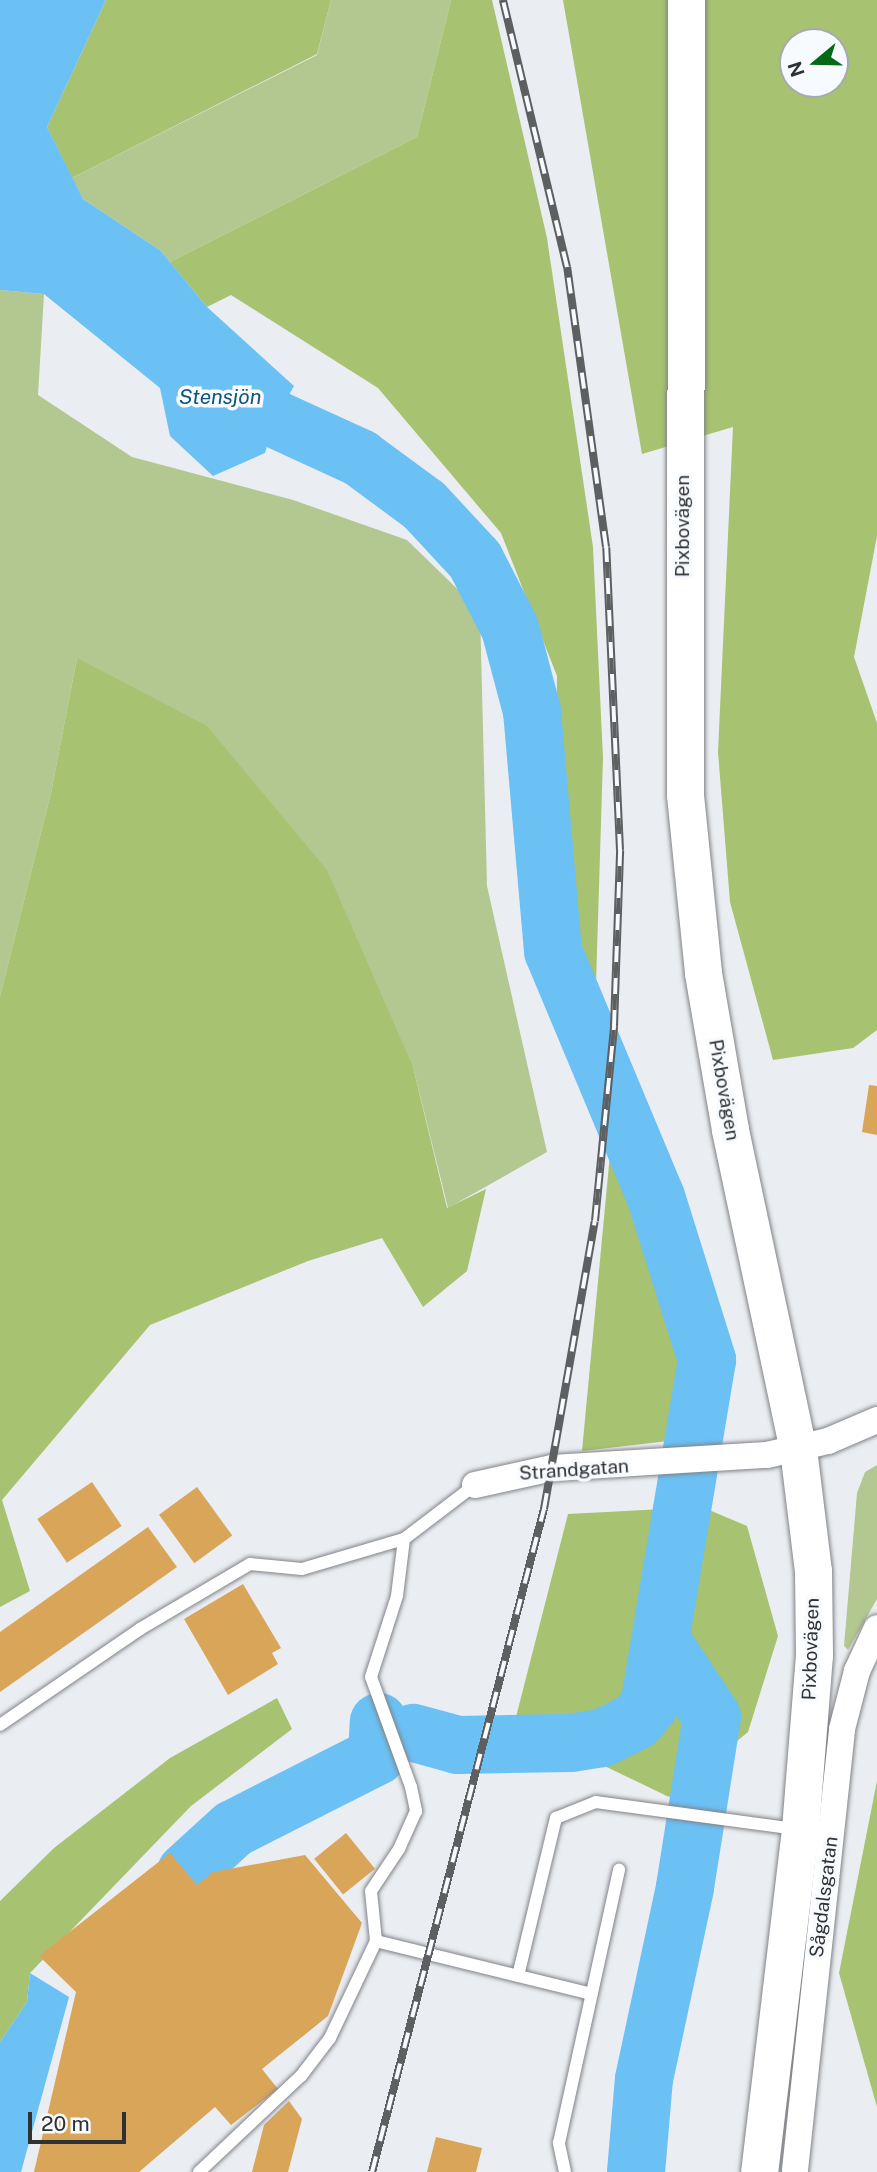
<!DOCTYPE html>
<html>
<head>
<meta charset="utf-8">
<style>
  body { margin:0 }
  #map { position:relative; width:877px; height:2172px; overflow:hidden; background:#eaedf2; font-family:"Public Sans",sans-serif }
  div>[style] { position:absolute }
  .green>* { inset:0; background:#b3c791 }
  .forest>* { inset:0; background:#a7c270 }
  .water>* { inset:0; background:#6bc0f4 }
  .river>* { height:58px; margin:-29px; padding:0 29px; transform-origin:29px; border-radius:29px; background:#6bc0f4 }
  .building>* { inset:0; background:#d9a559; transform-origin:0 0 }
  .roads { filter:drop-shadow(0 0 2px #808387) drop-shadow(0 0 2px #808387) }
  .lane>* { height:12px; margin:-6px; padding:0 6px; transform-origin:6px; border-radius:6px; background:#fff }
  .street>* { height:26px; margin:-13px; padding:0 13px; transform-origin:13px; border-radius:13px; background:#fff }
  .secondary>* { height:37px; margin:-18.5px; padding:0 18.5px; transform-origin:18.5px; border-radius:18.5px; background:#fff }
  .rail>* { height:8px; margin-top:-4px; transform-origin:0; background:repeating-linear-gradient(90deg,#f7faff 0 16px,#5d5f61 0 32px); box-sizing:border-box; border-block:2px solid #5d5f61 }
  span { translate:-50% -50%; white-space:nowrap; text-align:center; line-height:1.15; -webkit-text-stroke:7px #f7faff; paint-order:stroke }
  .street-label { font-size:19px; color:#303133 }
  .water-label { font-size:21px; color:#135578; font-style:italic }
  .north { position:absolute; left:779px; top:28px; width:70px; height:70px; box-sizing:border-box; background:#f7faff; border:2px solid #a7aaad; border-radius:50%; rotate:251deg; font-size:19px; font-weight:700; line-height:28px; text-align:center; color:#303133 }
  .north::after { content:''; display:block; margin:auto; width:24px; height:32px; background:#046914; clip-path:polygon(50% 0,100% 100%,50% 72%,0 100%) }
  .scale { position:absolute; left:28px; top:2112px; width:98px; height:32px; box-sizing:border-box; border:4px solid #303133; border-top:0; padding-left:9px; font-size:21px; line-height:24px; white-space:nowrap; color:#303133; -webkit-text-stroke:5px #f7faff; paint-order:stroke }
</style>
</head>
<body>
<div id="map">
  <div class="green">
    <div style="clip-path:polygon(331px 0,451px 0,417px 137px,170px 262px,161px 251px,83px 199px,72px 178px,317px 55px)"></div>
    <div style="clip-path:polygon(0 290px,44px 294px,38px 395px,132px 457px,293px 500px,407px 540px,480px 611px,487px 886px,547px 1152px,448px 1208px,413px 1067px,77px 658px,51px 793px,0 996px)"></div>
    <div style="clip-path:polygon(877px 1465px,877px 1599px,848px 1650px,844px 1646px,857px 1493px,865px 1472px)"></div>
  </div>
  <div class="forest">
    <div style="clip-path:polygon(106px 0,331px 0,317px 54px,72px 178px,47px 127px)"></div>
    <div style="clip-path:polygon(451px 0,492px 0,499px 30px,547px 238px,593px 547px,603px 758px,595px 1015px,561px 940px,555px 838px,557px 676px,501px 533px,378px 388px,231px 295px,207px 307px,170px 262px,417px 137px)"></div>
    <div style="clip-path:polygon(evenodd,563px 0,877px 0,877px 536px,854px 657px,877px 723px,877px 1030px,853px 1048px,773px 1060px,730px 902px,718px 752px,733px 427px,642px 454px,563px 0,793px 42px,835px 42px,835px 84px,793px 84px,793px 42px)"></div>
    <div style="clip-path:polygon(77px 658px,207px 726px,327px 870px,413px 1067px,447px 1208px,486px 1189px,467px 1271px,423px 1307px,382px 1238px,308px 1261px,150px 1325px,2px 1500px,30px 1591px,0 1607px,0 996px,51px 793px)"></div>
    <div style="clip-path:polygon(612px 1133px,647px 1213px,682px 1357px,677px 1440px,582px 1451px)"></div>
    <div style="clip-path:polygon(702px 1507px,747px 1526px,778px 1636px,748px 1732px,669px 1797px,588px 1758px,506px 1756px,568px 1514px)"></div>
    <div style="clip-path:polygon(277px 1698px,292px 1729px,191px 1806px,30px 1973px,27px 2002px,0 2042px,0 1901px,54px 1848px,170px 1758px)"></div>
    <div style="clip-path:polygon(877px 1781px,877px 2107px,839px 1973px)"></div>
  </div>
  <div class="water">
    <div style="clip-path:polygon(0 0,106px 0,47px 127px,83px 199px,161px 251px,207px 307px,294px 386px,275px 419px,265px 453px,213px 476px,170px 436px,160px 388px,44px 294px,0 290px)"></div>
    <div style="clip-path:polygon(30px 1973px,69px 1997px,21px 2172px,0 2172px,0 2042px,27px 2002px)"></div>
  </div>
  <div class="river">
    <div style="left:215px;top:370px;width:77px;rotate:39.2deg"></div>
    <div style="left:275px;top:419px;width:94px;rotate:24.6deg"></div>
    <div style="left:360px;top:458px;width:79px;rotate:36.3deg"></div>
    <div style="left:424px;top:505px;width:75px;rotate:47.2deg"></div>
    <div style="left:475px;top:560px;width:76px;rotate:62.8deg"></div>
    <div style="left:510px;top:628px;width:86px;rotate:75.2deg"></div>
    <div style="left:532px;top:711px;width:241px;rotate:85deg"></div>
    <div style="left:553px;top:951px;width:267px;rotate:67.3deg"></div>
    <div style="left:656px;top:1197px;width:171px;rotate:72.6deg"></div>
    <div style="left:707px;top:1360px;width:351px;rotate:99.5deg"></div>
    <div style="left:649px;top:1706px;width:20px;rotate:131deg"></div>
    <div style="left:636px;top:1721px;width:38px;rotate:153deg"></div>
    <div style="left:602px;top:1738px;width:32px;rotate:171deg"></div>
    <div style="left:570px;top:1743px;width:112px;rotate:179deg"></div>
    <div style="left:458px;top:1745px;width:46px;rotate:-164.7deg"></div>
    <div style="left:186px;top:1872px;width:64px;rotate:-42.5deg"></div>
    <div style="left:233px;top:1829px;width:161px;rotate:-26.9deg"></div>
    <div style="left:377px;top:1756px;width:34px;rotate:-87deg"></div>
    <div style="left:636px;top:2172px;width:93px;rotate:-85.1deg"></div>
    <div style="left:644px;top:2079px;width:196px;rotate:-77.9deg"></div>
    <div style="left:685px;top:1887px;width:172px;rotate:-81deg"></div>
    <div style="left:712px;top:1717px;width:92px;rotate:-123.5deg"></div>
  </div>
  <div class="building">
    <div style="clip-path:polygon(869px 1085px,877px 1086px,877px 1135px,862px 1132px)"></div>
    <div style="left:92px;top:1482px;width:53px;height:66px;rotate:56deg"></div>
    <div style="left:197px;top:1487px;width:60px;height:47px;rotate:54deg"></div>
    <div style="clip-path:polygon(148px 1527px,177px 1567px,0 1692px,0 1632px)"></div>
    <div style="clip-path:polygon(243px 1584px,281px 1648px,272px 1653px,278px 1664px,228px 1695px,184px 1619px)"></div>
    <div style="left:346px;top:1833px;width:46px;height:41px;rotate:51deg"></div>
    <div style="clip-path:polygon(170px 1853px,197px 1885px,213px 1872px,305px 1855px,362px 1923px,328px 2016px,262px 2069px,278px 2089px,231px 2125px,215px 2107px,139px 2172px,34px 2172px,76px 1992px,39px 1956px)"></div>
    <div style="clip-path:polygon(289px 2101px,302px 2119px,288px 2172px,252px 2172px,264px 2125px)"></div>
    <div style="clip-path:polygon(436px 2137px,482px 2148px,476px 2172px,427px 2172px)"></div>
  </div>
  <div class="roads">
    <div class="lane">
      <div style="left:404px;top:1539px;width:57px;rotate:97deg"></div>
      <div style="left:397px;top:1596px;width:85px;rotate:107.8deg"></div>
      <div style="left:371px;top:1677px;width:117px;rotate:70deg"></div>
      <div style="left:411px;top:1787px;width:25px;rotate:78deg"></div>
      <div style="left:416px;top:1811px;width:42px;rotate:114.1deg"></div>
      <div style="left:399px;top:1849px;width:50px;rotate:123.7deg"></div>
      <div style="left:371px;top:1891px;width:50px;rotate:84.3deg"></div>
      <div style="left:376px;top:1941px;width:222px;rotate:13.8deg"></div>
      <div style="left:0;top:1725px;width:170px;rotate:-34.4deg"></div>
      <div style="left:140px;top:1629px;width:128px;rotate:-30.6deg"></div>
      <div style="left:250px;top:1564px;width:52px;rotate:5.5deg"></div>
      <div style="left:302px;top:1569px;width:106px;rotate:-16.4deg"></div>
      <div style="left:404px;top:1539px;width:89px;rotate:-37.3deg"></div>
      <div style="left:518px;top:1976px;width:163px;rotate:-76.5deg"></div>
      <div style="left:556px;top:1818px;width:43px;rotate:-21.8deg"></div>
      <div style="left:596px;top:1802px;width:202px;rotate:7.7deg"></div>
      <div style="left:199px;top:2172px;width:140px;rotate:-43.3deg"></div>
      <div style="left:301px;top:2076px;width:48px;rotate:-52.7deg"></div>
      <div style="left:330px;top:2038px;width:107px;rotate:-64.6deg"></div>
      <div style="left:565px;top:2172px;width:30px;rotate:-102deg"></div>
      <div style="left:559px;top:2143px;width:280px;rotate:-77.6deg"></div>
    </div>
    <div class="street">
      <div style="left:475px;top:1485px;width:79px;rotate:-12.4deg"></div>
      <div style="left:552px;top:1468px;width:215px;rotate:-3.5deg"></div>
      <div style="left:767px;top:1455px;width:63px;rotate:-12.9deg"></div>
      <div style="left:828px;top:1441px;width:53px;rotate:-23.2deg"></div>
      <div style="left:795px;top:2170px;width:443px;rotate:-83.9deg"></div>
      <div style="left:842px;top:1729px;width:60px;rotate:-75.5deg"></div>
      <div style="left:857px;top:1671px;width:47px;rotate:-65.1deg"></div>
    </div>
    <div class="secondary">
      <div style="left:686px;top:0;width:795px;rotate:90.07deg"></div>
      <div style="left:685px;top:795px;width:179px;rotate:84.2deg"></div>
      <div style="left:703px;top:973px;width:159px;rotate:80.2deg"></div>
      <div style="left:730px;top:1130px;width:326px;rotate:78deg"></div>
      <div style="left:798px;top:1449px;width:123px;rotate:83deg"></div>
      <div style="left:813px;top:1571px;width:84px;rotate:89.3deg"></div>
      <div style="left:814px;top:1655px;width:175px;rotate:94.6deg"></div>
      <div style="left:800px;top:1829px;width:345px;rotate:96.8deg"></div>
    </div>
  </div>
  <div class="rail">
    <div style="left:372px;top:2172px;width:685px;rotate:-75.46deg"></div>
    <div style="left:544px;top:1509px;width:292px;rotate:-80deg"></div>
    <div style="left:595px;top:1221px;width:196px;rotate:-84.4deg"></div>
    <div style="left:614px;top:1026px;width:176px;rotate:-88deg"></div>
    <div style="left:620px;top:850px;width:303px;rotate:-92.6deg"></div>
    <div style="left:606px;top:547px;width:283px;rotate:-97.9deg"></div>
    <div style="left:567px;top:267px;width:275px;rotate:-103.5deg"></div>
  </div>
  <div class="street-label">
    <span style="left:683px;top:526px;rotate:-90deg">Pixbovägen</span>
    <span style="left:724px;top:1090px;rotate:80deg">Pixbovägen</span>
    <span style="left:574px;top:1470px;rotate:-4deg">Strandgatan</span>
    <span style="left:811px;top:1649px;rotate:-88deg">Pixbovägen</span>
    <span style="left:824px;top:1897px;rotate:-83deg">Sågdalsgatan</span>
  </div>
  <div class="water-label">
    <span style="left:220px;top:397px">Stensjön</span>
  </div>
  <div class="north">N</div>
  <div class="scale">20 m</div>
</div>
</body>
</html>
